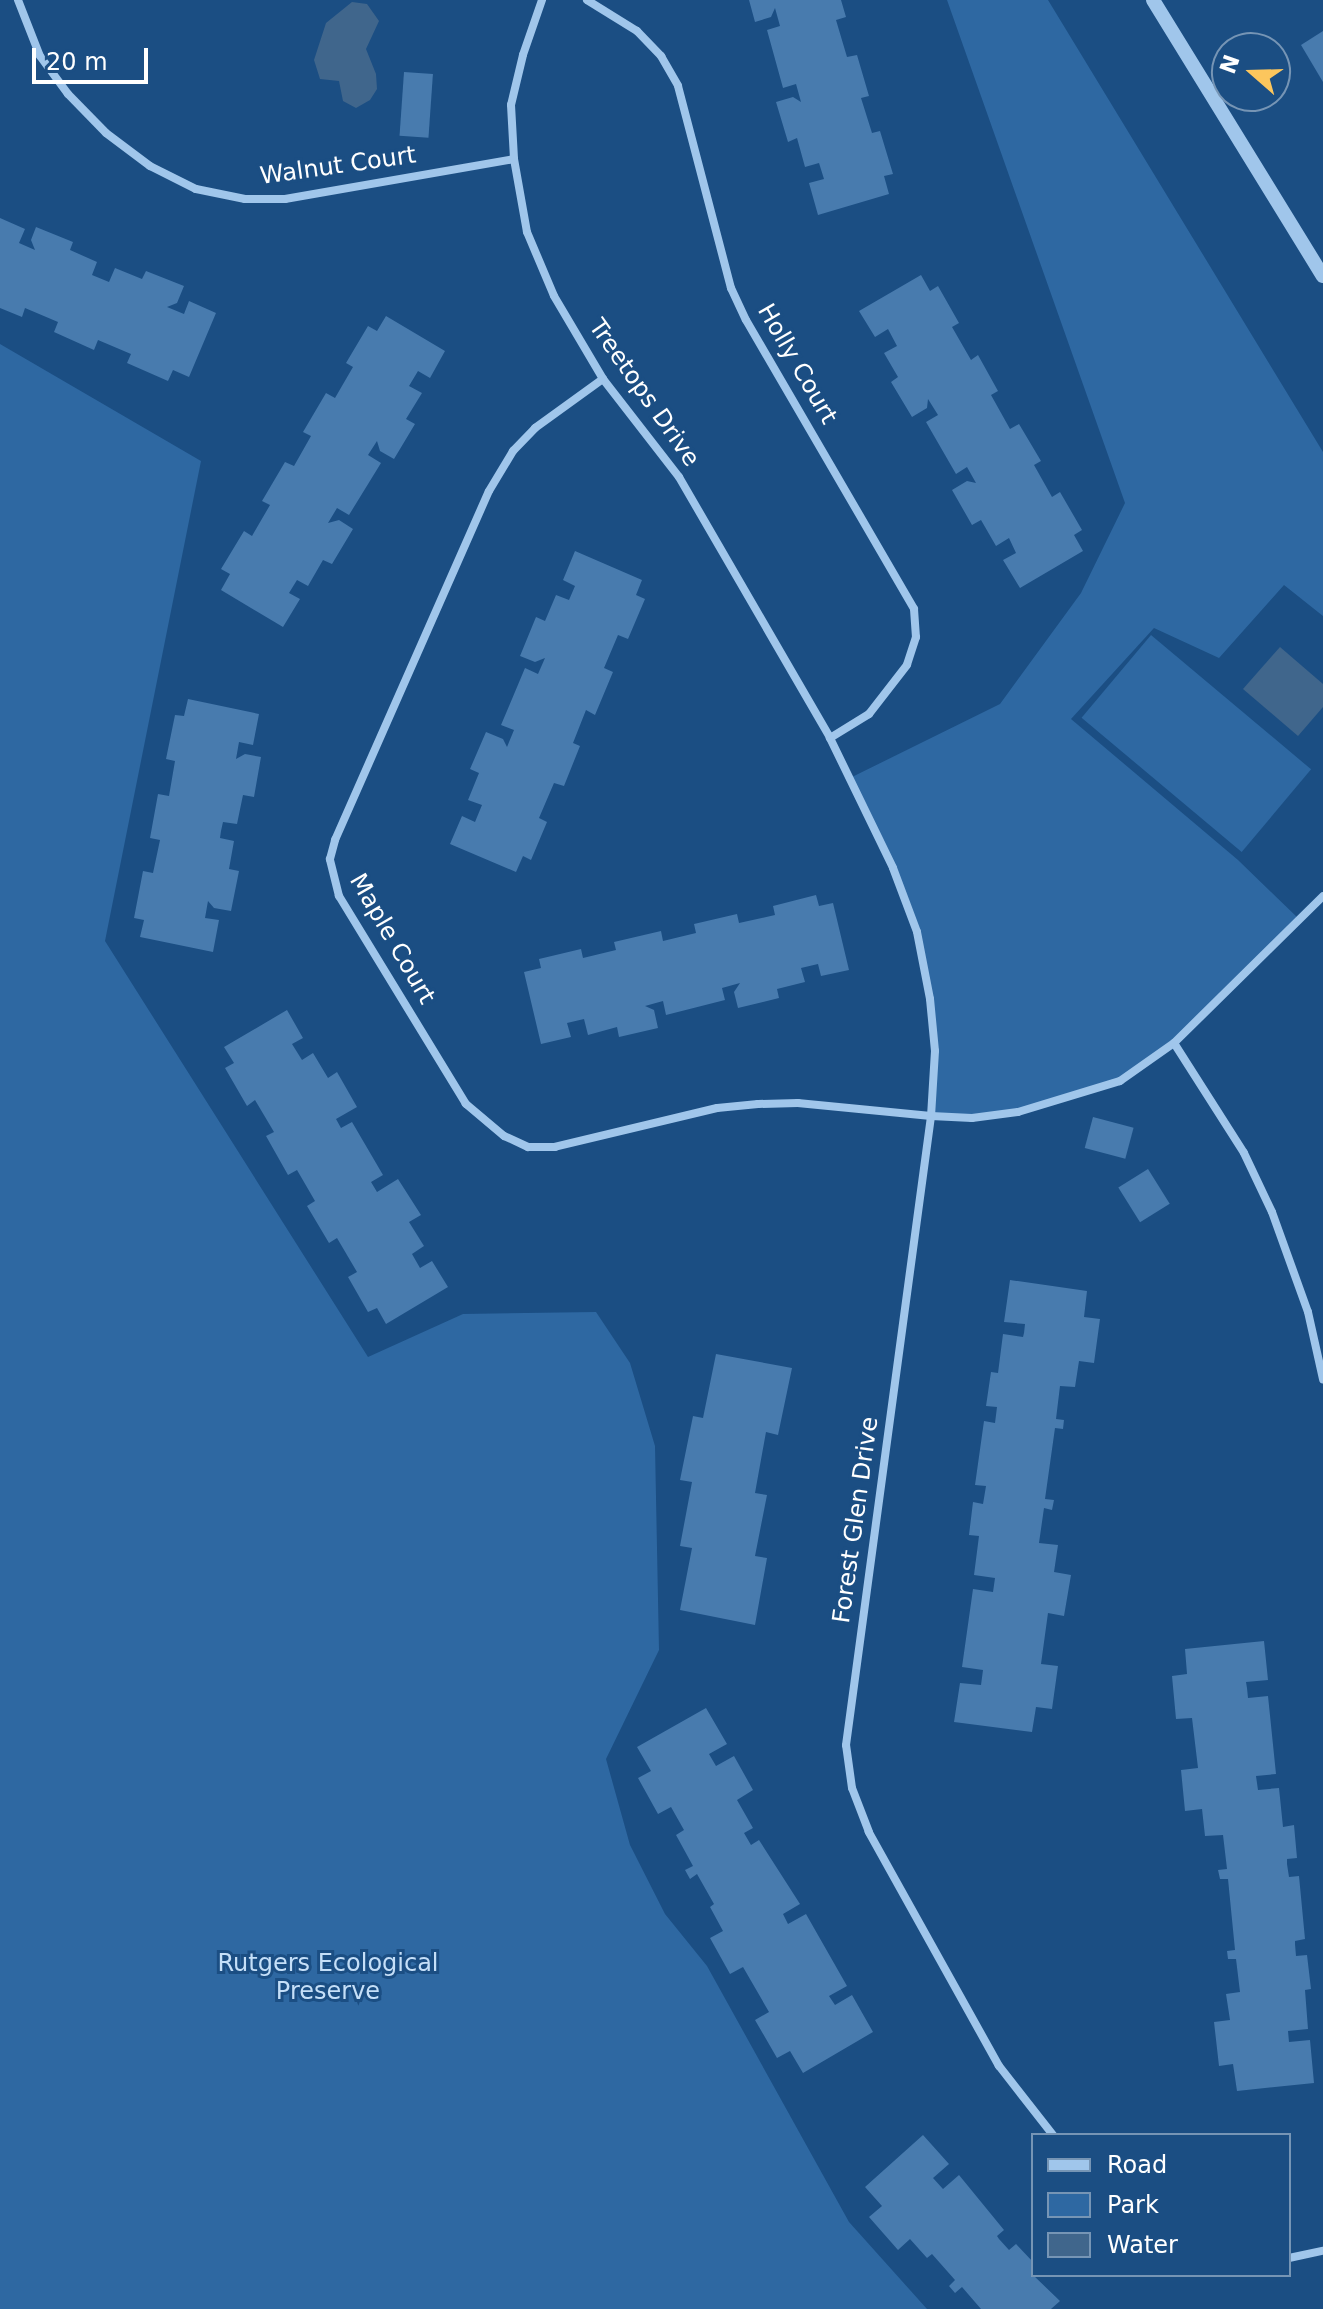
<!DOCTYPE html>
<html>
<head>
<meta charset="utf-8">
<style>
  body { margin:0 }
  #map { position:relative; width:1323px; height:2309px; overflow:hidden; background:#1b4e83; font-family:"DejaVu Sans",sans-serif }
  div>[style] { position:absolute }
  .green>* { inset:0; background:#2e68a2; transform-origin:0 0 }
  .water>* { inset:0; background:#40668c }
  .building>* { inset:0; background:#487bae; transform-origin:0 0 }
  .minor>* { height:8px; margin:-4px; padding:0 4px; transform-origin:4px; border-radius:4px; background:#a0c6eb }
  .tertiary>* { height:14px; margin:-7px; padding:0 7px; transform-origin:7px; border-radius:7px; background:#a0c6eb }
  span { translate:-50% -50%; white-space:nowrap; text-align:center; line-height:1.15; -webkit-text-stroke:6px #1b4e83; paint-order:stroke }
  .street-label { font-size:24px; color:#fff }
  .park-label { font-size:24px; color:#c5dff8 }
  .legend { position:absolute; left:1031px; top:2133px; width:260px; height:144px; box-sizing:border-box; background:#1b4e83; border:2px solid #7695b5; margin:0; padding:10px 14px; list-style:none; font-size:24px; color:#fff }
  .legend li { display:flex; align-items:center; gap:16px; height:40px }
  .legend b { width:40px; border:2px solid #7695b5 }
  .north { position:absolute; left:1211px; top:32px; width:80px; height:80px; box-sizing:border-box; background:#1b4e83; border:2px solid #7695b5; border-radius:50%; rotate:290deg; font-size:22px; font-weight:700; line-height:32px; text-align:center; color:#fff }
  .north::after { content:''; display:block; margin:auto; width:28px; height:36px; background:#fcc65d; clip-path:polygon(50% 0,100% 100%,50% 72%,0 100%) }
  .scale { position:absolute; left:32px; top:48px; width:116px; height:36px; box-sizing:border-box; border:4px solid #fff; border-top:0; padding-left:10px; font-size:24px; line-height:28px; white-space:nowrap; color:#fff; -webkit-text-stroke:6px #1b4e83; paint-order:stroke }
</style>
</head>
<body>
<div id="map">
  <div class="green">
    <div style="clip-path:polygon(947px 0,1048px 0,1323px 452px,1323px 616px,1284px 585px,1219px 658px,1154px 628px,1071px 719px,1238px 860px,1299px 919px,1174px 1043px,1120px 1081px,1018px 1112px,931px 1116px,935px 1051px,917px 932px,850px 778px,1000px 704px,1081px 593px,1125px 503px)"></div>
    <div style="clip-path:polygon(0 344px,201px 461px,105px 941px,368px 1357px,463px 1314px,596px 1312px,630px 1363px,655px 1446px,659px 1650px,606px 1759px,630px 1845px,665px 1914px,707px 1966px,849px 2222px,927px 2309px,0 2309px)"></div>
    <div style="left:1151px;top:635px;width:209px;height:108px;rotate:40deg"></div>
  </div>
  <div class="water">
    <div style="clip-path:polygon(352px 2px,367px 4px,379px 21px,366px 49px,376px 74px,377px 89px,370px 100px,356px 108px,343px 101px,339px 81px,320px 79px,314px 60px,326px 23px)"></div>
    <div style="clip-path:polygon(1280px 647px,1323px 684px,1323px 707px,1298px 736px,1243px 689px)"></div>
  </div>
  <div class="building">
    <div style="clip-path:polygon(749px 0,841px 0,846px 17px,836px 20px,847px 57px,857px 55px,869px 96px,861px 98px,872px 133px,880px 131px,893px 174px,884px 176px,889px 194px,818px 215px,809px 183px,824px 179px,819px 163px,805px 167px,797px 138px,788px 142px,776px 102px,793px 97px,801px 102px,796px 84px,783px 88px,767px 30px,780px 26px,775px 8px,771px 17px,755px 22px)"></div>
    <div style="clip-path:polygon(1323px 31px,1323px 82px,1301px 45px)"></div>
    <div style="left:404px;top:72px;width:29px;height:64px;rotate:4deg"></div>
    <div style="clip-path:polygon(0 218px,25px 229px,19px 243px,35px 250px,31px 240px,36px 227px,73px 242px,70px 250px,97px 262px,92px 275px,109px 282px,115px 268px,142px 279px,146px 271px,184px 286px,177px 303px,167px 307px,184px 314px,189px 301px,216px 313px,189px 377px,173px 370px,168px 381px,127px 363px,131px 354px,98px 340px,94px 350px,54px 332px,58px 322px,25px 308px,22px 317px,0 308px)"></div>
    <div style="clip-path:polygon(921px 275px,930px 291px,938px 286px,959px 323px,952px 327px,971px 360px,978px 355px,998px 391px,991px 395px,1010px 429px,1019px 424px,1041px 461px,1034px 465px,1052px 497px,1060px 492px,1082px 530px,1074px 535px,1083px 551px,1020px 588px,1003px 560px,1016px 553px,1009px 538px,996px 546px,981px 520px,972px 525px,952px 490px,967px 481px,976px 483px,967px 467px,956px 474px,926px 422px,938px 415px,928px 399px,927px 408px,912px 417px,891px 382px,898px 377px,884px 353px,897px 346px,888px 329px,875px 337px,859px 311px)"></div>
    <div style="clip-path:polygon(386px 316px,445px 351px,430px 378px,418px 371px,409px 386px,422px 393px,406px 419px,415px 424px,394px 459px,380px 451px,377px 441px,368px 455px,381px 463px,349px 515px,337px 508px,328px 523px,339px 520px,353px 529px,332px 564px,323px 560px,308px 586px,297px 580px,289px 593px,300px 599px,283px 627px,221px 590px,230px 574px,221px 569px,244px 531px,252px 536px,270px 505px,262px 501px,285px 462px,294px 466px,311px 436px,303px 432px,326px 393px,335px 398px,353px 367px,346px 363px,368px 326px,377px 331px)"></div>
    <div style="clip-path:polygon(575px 551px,642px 580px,636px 595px,645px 599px,628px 639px,618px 635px,604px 668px,613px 672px,595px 715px,586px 710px,573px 743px,580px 746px,564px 786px,554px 783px,539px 818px,547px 822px,531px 860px,523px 856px,516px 872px,450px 844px,462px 816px,475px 822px,482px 805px,468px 800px,479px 773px,470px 769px,486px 732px,503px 739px,507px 747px,514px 730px,501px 725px,525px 668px,538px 674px,545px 658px,535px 662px,520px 656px,536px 617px,545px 621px,556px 595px,569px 600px,575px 586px,563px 580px)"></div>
    <div style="clip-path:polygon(188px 699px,259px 714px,253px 745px,239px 742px,236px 759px,245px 754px,261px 757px,254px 797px,243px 795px,237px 824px,223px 822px,221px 831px,220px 838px,234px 841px,229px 869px,239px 871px,231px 911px,214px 908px,208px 901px,205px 918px,219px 920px,213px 952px,140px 937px,144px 920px,134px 918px,143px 871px,153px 873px,160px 840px,150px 838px,158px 794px,169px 796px,175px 761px,166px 759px,175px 715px,184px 716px)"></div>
    <div style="clip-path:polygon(816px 895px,819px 906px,833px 903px,849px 970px,821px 976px,818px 964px,801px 968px,805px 982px,777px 989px,779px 998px,738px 1008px,734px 992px,740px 983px,722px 988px,725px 1000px,666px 1015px,663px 1001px,645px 1006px,654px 1010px,658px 1028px,619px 1037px,617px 1027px,588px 1035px,584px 1019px,567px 1023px,571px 1037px,541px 1044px,524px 972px,541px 968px,539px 959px,581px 949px,583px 958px,616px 950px,614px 942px,661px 931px,663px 941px,696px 933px,694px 924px,737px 914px,739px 923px,775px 915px,773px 906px)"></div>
    <div style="clip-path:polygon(287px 1010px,303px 1038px,292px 1044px,302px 1060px,313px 1053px,328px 1078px,337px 1072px,357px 1107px,336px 1119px,341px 1128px,352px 1122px,383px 1175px,371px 1182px,377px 1192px,398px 1179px,421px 1215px,409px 1222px,424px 1246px,412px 1254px,420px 1268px,432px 1261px,448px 1287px,386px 1324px,377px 1308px,368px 1312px,348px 1277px,357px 1272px,337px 1238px,329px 1243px,307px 1206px,315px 1201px,297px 1170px,288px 1175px,266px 1136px,274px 1132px,255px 1100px,247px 1106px,225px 1068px,234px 1063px,224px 1047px)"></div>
    <div style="left:1093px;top:1117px;width:42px;height:32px;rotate:15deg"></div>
    <div style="left:1148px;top:1169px;width:41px;height:35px;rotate:58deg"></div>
    <div style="clip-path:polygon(1010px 1280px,1087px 1291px,1084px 1317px,1100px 1319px,1094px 1363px,1079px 1361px,1075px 1387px,1060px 1386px,1056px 1419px,1064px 1420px,1063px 1429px,1055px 1428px,1045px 1499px,1054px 1500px,1052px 1510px,1044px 1508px,1039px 1543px,1058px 1545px,1054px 1572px,1071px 1575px,1064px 1616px,1048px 1613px,1041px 1664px,1058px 1666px,1052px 1709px,1036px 1707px,1032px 1732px,954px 1722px,960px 1683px,981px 1685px,983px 1670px,962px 1667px,973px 1589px,993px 1592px,995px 1578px,974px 1575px,979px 1536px,969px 1535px,973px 1502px,983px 1504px,986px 1486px,975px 1485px,984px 1421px,995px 1423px,997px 1407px,986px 1406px,991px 1372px,998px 1373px,1003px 1334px,1023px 1337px,1024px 1333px,1025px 1324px,1004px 1322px)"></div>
    <div style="clip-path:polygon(716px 1354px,792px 1368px,778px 1435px,766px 1432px,755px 1493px,767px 1495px,755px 1556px,767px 1558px,755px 1625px,680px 1610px,692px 1548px,680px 1546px,692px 1482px,680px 1480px,693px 1416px,703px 1418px)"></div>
    <div style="clip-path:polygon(1264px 1641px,1268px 1680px,1246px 1682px,1247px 1688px,1248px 1698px,1268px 1696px,1276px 1774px,1256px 1776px,1258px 1790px,1279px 1788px,1283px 1827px,1294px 1825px,1297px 1858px,1287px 1859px,1287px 1864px,1289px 1877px,1299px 1876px,1305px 1939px,1295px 1941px,1295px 1944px,1296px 1956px,1307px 1955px,1311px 1989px,1305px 1990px,1308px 2029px,1288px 2031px,1289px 2042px,1310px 2040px,1314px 2083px,1237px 2091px,1233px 2064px,1219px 2066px,1214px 2022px,1230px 2020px,1226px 1994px,1240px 1992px,1236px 1959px,1228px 1959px,1227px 1951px,1235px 1950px,1228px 1879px,1220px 1879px,1218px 1870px,1227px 1869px,1223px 1835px,1205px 1836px,1202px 1809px,1185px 1811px,1181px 1770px,1198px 1768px,1192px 1718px,1176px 1719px,1172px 1676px,1187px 1674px,1185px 1649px)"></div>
    <div style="clip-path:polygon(706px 1708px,727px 1744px,709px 1754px,716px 1766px,734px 1756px,753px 1790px,737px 1800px,753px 1828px,744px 1833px,751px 1845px,759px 1840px,800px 1904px,783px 1914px,788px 1924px,806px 1914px,847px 1986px,829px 1996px,835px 2005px,852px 1995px,873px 2032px,803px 2073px,790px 2051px,777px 2058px,755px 2020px,769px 2012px,743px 1967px,730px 1974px,710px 1938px,723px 1931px,710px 1907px,714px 1904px,697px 1874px,690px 1879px,685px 1870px,693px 1866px,676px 1835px,684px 1830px,671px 1807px,658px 1814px,638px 1778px,651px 1771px,637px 1747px)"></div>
    <div style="clip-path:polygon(923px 2135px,949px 2164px,933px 2178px,943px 2189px,959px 2175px,1004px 2230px,997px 2236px,999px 2239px,1009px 2250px,1016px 2244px,1033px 2262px,1033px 2275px,1060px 2301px,1051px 2309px,981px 2309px,962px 2287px,955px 2293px,949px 2286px,955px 2280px,932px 2254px,927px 2258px,910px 2239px,898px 2250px,869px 2217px,882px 2206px,865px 2187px)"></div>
  </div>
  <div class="minor">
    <div style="left:18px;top:0;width:60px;rotate:68.6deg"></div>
    <div style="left:40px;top:56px;width:47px;rotate:53.6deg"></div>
    <div style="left:68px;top:94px;width:54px;rotate:45.7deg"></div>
    <div style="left:106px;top:133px;width:55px;rotate:36.9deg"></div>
    <div style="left:150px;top:166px;width:51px;rotate:26.6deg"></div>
    <div style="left:196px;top:189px;width:50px;rotate:11.5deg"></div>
    <div style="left:245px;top:199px;width:40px"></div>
    <div style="left:285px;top:199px;width:232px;rotate:-9.9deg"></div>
    <div style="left:542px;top:0;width:58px;rotate:109.1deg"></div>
    <div style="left:523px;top:55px;width:51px;rotate:103.5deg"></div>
    <div style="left:511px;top:105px;width:54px;rotate:86.8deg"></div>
    <div style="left:514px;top:159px;width:74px;rotate:79.9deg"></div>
    <div style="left:527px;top:232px;width:69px;rotate:67.1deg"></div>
    <div style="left:554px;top:296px;width:96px;rotate:59.4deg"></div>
    <div style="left:603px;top:379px;width:124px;rotate:52.2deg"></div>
    <div style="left:679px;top:477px;width:302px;rotate:59.9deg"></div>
    <div style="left:830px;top:738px;width:144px;rotate:64.1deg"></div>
    <div style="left:893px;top:868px;width:68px;rotate:69.4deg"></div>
    <div style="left:917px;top:932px;width:68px;rotate:79deg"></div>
    <div style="left:930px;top:999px;width:52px;rotate:84.5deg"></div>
    <div style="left:935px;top:1051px;width:65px;rotate:93.5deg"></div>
    <div style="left:931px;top:1116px;width:134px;rotate:-174.4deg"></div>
    <div style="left:798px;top:1103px;width:40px;rotate:178.6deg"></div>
    <div style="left:758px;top:1104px;width:41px;rotate:174.4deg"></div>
    <div style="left:717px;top:1108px;width:167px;rotate:166.5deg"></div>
    <div style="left:555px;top:1147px;width:27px;rotate:180deg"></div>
    <div style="left:528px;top:1147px;width:26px;rotate:-155deg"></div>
    <div style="left:504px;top:1136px;width:50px;rotate:-139.9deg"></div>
    <div style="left:466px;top:1104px;width:244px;rotate:-121.4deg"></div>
    <div style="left:339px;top:896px;width:38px;rotate:-104deg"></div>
    <div style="left:330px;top:859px;width:20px;rotate:-75deg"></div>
    <div style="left:335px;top:840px;width:381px;rotate:-66.2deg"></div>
    <div style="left:489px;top:491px;width:47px;rotate:-59deg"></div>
    <div style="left:513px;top:451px;width:32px;rotate:-46deg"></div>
    <div style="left:535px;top:428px;width:84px;rotate:-35.8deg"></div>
    <div style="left:587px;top:0;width:59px;rotate:31.8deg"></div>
    <div style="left:637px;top:31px;width:35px;rotate:46deg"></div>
    <div style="left:661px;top:56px;width:34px;rotate:60deg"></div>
    <div style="left:678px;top:86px;width:209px;rotate:75.3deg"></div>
    <div style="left:731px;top:288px;width:35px;rotate:65deg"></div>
    <div style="left:746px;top:320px;width:334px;rotate:59.8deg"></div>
    <div style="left:914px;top:609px;width:28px;rotate:86deg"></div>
    <div style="left:916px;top:637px;width:29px;rotate:108deg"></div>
    <div style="left:907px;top:665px;width:62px;rotate:127.8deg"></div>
    <div style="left:869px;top:714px;width:46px;rotate:148.4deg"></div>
    <div style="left:1174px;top:1043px;width:130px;rotate:57.5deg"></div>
    <div style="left:1244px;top:1153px;width:65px;rotate:64.6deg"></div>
    <div style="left:1272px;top:1212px;width:106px;rotate:70.2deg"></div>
    <div style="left:1308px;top:1312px;width:69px;rotate:77.4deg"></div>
    <div style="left:1053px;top:2135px;width:88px;rotate:-128deg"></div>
    <div style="left:999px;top:2066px;width:268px;rotate:-119.1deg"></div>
    <div style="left:869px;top:1832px;width:47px;rotate:-111.1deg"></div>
    <div style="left:852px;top:1788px;width:43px;rotate:-97.9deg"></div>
    <div style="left:846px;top:1745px;width:635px;rotate:-82.3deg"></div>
    <div style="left:931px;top:1116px;width:41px;rotate:2.8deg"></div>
    <div style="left:972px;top:1118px;width:46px;rotate:-7.4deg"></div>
    <div style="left:1018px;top:1112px;width:107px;rotate:-16.9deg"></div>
    <div style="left:1120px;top:1081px;width:66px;rotate:-35.1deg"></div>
    <div style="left:1174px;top:1043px;width:209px;rotate:-44.6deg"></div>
    <div style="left:1289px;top:2258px;width:35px;rotate:-12deg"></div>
  </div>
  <div class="tertiary">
    <div style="left:1153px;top:0;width:324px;rotate:58.4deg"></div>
  </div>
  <div class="street-label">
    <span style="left:338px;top:166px;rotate:-8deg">Walnut Court</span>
    <span style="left:797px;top:364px;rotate:60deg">Holly Court</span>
    <span style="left:644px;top:393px;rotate:55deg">Treetops Drive</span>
    <span style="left:392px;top:939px;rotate:60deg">Maple Court</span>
    <span style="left:856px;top:1520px;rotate:-82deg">Forest Glen Drive</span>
  </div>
  <div class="park-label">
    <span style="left:328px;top:1978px">Rutgers Ecological<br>Preserve</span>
  </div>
  <ul class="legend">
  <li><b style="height:10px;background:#a0c6eb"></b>Road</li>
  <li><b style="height:22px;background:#2e68a2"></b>Park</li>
  <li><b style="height:22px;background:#40668c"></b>Water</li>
  </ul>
  <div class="north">N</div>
  <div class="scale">20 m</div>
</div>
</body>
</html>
